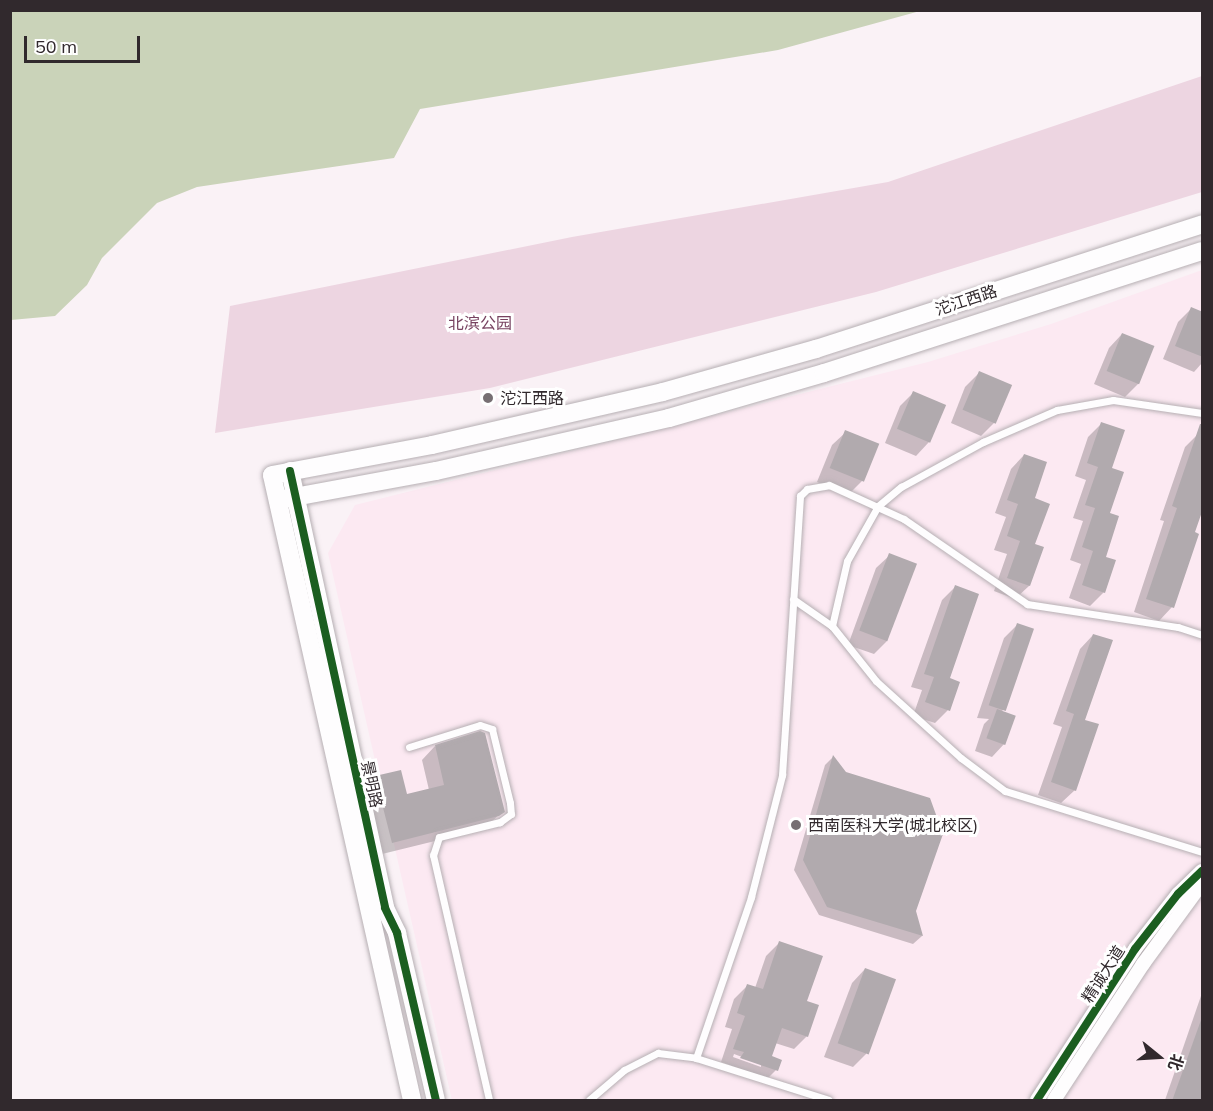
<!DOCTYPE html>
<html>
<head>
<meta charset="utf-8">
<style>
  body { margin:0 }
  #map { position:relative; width:1213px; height:1111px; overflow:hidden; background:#faf2f6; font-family:Mulish,"Noto Sans SC",sans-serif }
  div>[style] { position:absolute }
  .built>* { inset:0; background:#fce9f2 }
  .green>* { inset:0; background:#edd5e1 }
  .water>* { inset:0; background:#cad3b9 }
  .shadow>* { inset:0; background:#0003 }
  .building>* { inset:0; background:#b1aaae; transform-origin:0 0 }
  .roads { filter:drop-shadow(0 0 2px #b6afb3) drop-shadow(0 0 2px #b6afb3) }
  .lane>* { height:7px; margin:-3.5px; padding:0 3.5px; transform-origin:3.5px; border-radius:3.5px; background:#fefdfe }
  .street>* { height:14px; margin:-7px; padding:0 7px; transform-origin:7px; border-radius:7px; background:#fefdfe }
  .secondary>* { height:18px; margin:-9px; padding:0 9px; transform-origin:9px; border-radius:9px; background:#fefdfe }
  .cycleway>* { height:8px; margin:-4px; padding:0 4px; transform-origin:4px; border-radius:4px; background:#1b5e20 }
  .dots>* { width:16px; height:16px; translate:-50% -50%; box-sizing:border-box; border:3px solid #fff; border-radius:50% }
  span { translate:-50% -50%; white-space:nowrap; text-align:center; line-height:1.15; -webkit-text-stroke:6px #fff; paint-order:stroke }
  .street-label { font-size:16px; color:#31292d }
  .park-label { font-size:16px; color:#774260 }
  .poi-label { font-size:16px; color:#31292d }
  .left { translate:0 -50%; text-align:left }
  .frame { position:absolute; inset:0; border:12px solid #31292d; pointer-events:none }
  .north { position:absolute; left:1129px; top:1027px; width:60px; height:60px; -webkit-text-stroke:4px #fff; paint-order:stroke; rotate:108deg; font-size:16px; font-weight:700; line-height:24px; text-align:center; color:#31292d }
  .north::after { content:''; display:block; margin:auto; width:21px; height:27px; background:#31292d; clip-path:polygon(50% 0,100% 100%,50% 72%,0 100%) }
  .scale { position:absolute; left:24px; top:36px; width:116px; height:27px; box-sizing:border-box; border:3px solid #31292d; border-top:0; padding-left:8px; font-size:18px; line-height:21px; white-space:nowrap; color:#31292d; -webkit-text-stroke:4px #fff; paint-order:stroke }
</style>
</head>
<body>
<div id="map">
  <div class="built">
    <div style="clip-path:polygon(1202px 270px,1202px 1100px,452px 1100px,328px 553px,355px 505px,928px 362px,1051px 324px)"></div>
  </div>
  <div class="green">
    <div style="clip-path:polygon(1202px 76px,1202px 192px,876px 292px,490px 388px,215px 433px,230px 306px,572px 237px,888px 182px)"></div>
  </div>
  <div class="water">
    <div style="clip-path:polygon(11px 10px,920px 10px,920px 11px,778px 50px,420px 109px,394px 158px,197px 187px,157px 203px,102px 258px,87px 285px,55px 316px,11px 320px)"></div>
  </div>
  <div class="shadow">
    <div style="clip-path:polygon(1191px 309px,1202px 314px,1202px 363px,1194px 372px,1163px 359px,1178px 322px)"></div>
    <div style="clip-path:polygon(1122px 334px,1153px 347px,1138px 384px,1125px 397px,1094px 384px,1109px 348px)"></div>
    <div style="clip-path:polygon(979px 373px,995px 422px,981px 436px,951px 423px,965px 387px)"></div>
    <div style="clip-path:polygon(913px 393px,929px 442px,916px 456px,885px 443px,900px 406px)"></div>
    <div style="clip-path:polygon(1102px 423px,1110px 469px,1104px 592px,1090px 606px,1069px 598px,1081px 564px,1070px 560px,1083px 521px,1073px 518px,1086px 480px,1075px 476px,1088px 437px)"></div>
    <div style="clip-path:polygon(846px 432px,862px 481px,848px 495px,817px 482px,832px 445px)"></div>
    <div style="clip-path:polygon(1198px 434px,1172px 607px,1159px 621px,1134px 612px,1164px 521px,1160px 520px,1185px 447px)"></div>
    <div style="clip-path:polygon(1024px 455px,1034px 545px,1029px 586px,1015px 599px,994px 591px,1007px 554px,994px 550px,1006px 517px,995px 513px,1011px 469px)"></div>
    <div style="clip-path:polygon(890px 555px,887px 641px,874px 654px,848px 645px,876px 568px)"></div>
    <div style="clip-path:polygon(955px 587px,948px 679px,948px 710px,935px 723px,913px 716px,922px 690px,911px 687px,942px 600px)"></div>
    <div style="clip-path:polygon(1017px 625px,1007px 706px,1001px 712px,1005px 743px,992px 757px,975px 751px,984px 724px,989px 719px,977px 718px,1004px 638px)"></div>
    <div style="clip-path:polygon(1093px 635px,1075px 790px,1061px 803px,1038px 795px,1062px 727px,1053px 724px,1080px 649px)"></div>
    <div style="clip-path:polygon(435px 746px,503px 811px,484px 829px,378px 855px,363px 791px,376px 778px,406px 796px,429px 790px,422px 760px)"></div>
    <div style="clip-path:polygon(833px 757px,915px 910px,922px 936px,913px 944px,819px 915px,794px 870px,825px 765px)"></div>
    <div style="clip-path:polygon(evenodd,779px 943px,806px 1002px,807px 1036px,794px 1049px,775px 1043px,770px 1057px,776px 1070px,763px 1083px,728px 1071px,732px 1066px,721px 1062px,732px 1029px,725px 1027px,734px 999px,747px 986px,755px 988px,766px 956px,779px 943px,734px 1054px,761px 1064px,761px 1067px,733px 1057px,734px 1054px)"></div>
    <div style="clip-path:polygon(865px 969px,866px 1054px,853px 1067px,824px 1057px,852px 983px)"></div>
    <div style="clip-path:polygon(1202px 993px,1202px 1100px,1165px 1100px)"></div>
  </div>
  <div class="building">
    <div style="clip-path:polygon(1191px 307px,1203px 312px,1203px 357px,1175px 346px)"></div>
    <div style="left:1122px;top:333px;width:35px;height:41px;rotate:22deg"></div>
    <div style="left:979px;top:371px;width:36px;height:42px;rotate:23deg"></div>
    <div style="left:913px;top:391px;width:36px;height:41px;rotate:23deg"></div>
    <div style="clip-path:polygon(1101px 422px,1125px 430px,1112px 468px,1124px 472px,1110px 513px,1119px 516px,1106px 557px,1116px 560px,1105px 593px,1082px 585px,1093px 551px,1082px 547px,1095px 508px,1085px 505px,1098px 467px,1087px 463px)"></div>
    <div style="clip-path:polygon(1200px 424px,1203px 424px,1203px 509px,1195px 532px,1199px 534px,1174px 608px,1146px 599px,1177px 508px,1172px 506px)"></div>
    <div style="left:845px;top:430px;width:37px;height:41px;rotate:22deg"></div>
    <div style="clip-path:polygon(1024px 454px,1047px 462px,1035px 498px,1050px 504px,1035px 544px,1044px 547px,1030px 586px,1007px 578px,1020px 541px,1007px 536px,1018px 504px,1007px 500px)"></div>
    <div style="left:889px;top:553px;width:30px;height:83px;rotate:21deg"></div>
    <div style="clip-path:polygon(955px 585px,979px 594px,950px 678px,960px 682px,950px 711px,925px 702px,934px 677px,924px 674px)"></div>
    <div style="left:1017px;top:623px;width:18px;height:87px;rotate:19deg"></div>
    <div style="clip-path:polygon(1093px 634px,1113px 640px,1085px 720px,1099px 724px,1076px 791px,1051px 782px,1074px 714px,1066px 711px)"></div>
    <div style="left:997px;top:709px;width:20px;height:31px;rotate:20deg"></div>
    <div style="clip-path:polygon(480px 731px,485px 733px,505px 812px,499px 816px,392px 843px,375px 776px,401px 770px,407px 794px,444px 785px,435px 745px)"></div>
    <div style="clip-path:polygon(833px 755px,846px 772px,930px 798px,943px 834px,916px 911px,923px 936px,827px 907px,803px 860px)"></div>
    <div style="clip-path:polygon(779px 941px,823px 956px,807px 1001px,819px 1005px,808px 1037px,782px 1028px,772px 1056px,782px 1060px,778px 1071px,740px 1058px,744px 1052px,733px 1049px,745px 1016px,737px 1013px,747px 984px,763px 989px)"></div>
    <div style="left:865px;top:968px;width:33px;height:80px;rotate:20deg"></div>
    <div style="clip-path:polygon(1201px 1020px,1203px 1101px,1172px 1101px)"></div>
  </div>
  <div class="roads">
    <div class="lane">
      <div style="left:793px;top:599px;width:47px;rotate:34.7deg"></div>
      <div style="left:832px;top:626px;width:70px;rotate:51.3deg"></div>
      <div style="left:876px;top:681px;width:115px;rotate:42.2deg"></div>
      <div style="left:961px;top:758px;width:55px;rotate:36.9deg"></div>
      <div style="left:1005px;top:791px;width:206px;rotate:17.2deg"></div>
      <div style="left:832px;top:626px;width:67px;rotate:-77deg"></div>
      <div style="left:847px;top:561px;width:63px;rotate:-60.6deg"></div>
      <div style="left:878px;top:506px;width:30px;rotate:-40deg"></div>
      <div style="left:901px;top:487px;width:94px;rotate:-28.8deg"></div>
      <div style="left:983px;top:442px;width:81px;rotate:-23.4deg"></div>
      <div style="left:1057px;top:410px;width:57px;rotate:-10.1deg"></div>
      <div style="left:1113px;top:400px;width:90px;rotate:8.3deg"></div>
      <div style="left:409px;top:747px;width:74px;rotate:-17.2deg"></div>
      <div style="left:480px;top:725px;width:13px;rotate:18deg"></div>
      <div style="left:492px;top:729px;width:76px;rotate:76.3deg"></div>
      <div style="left:510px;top:803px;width:11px;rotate:85deg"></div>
      <div style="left:511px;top:814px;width:14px;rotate:144deg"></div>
      <div style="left:500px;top:822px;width:63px;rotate:166.2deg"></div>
      <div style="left:439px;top:837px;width:19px;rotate:108deg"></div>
      <div style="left:433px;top:855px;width:251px;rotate:77.1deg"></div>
      <div style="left:696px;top:1058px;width:170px;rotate:-71.1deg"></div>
      <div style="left:751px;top:897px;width:126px;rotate:-75.7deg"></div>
      <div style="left:782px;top:775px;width:280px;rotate:-86.3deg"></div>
      <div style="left:800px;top:496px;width:10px;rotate:-45deg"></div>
      <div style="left:807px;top:489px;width:22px;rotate:-10deg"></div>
      <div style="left:829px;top:485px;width:82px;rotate:24.4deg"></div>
      <div style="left:904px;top:519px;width:150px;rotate:34.6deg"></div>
      <div style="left:1027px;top:604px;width:153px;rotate:8.7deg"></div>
      <div style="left:1178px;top:627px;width:25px;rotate:18deg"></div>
      <div style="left:589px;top:1100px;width:46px;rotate:-40.6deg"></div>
      <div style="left:624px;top:1070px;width:38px;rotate:-27deg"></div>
      <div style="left:658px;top:1053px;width:38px;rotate:7deg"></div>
      <div style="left:696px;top:1058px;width:139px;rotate:17.5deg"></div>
    </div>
    <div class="street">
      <div style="left:1037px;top:1100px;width:180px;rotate:-57deg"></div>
      <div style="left:1135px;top:949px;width:70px;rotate:-52deg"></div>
      <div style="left:1178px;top:894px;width:33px;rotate:-44deg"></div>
      <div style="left:1054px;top:1100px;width:163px;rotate:-56.8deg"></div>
      <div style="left:1143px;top:964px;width:100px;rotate:-53.9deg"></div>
    </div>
    <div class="secondary">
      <div style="left:290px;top:471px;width:447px;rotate:77.7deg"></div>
      <div style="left:385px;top:908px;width:28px;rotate:64deg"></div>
      <div style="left:397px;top:933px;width:171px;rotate:76.9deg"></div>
      <div style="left:278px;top:500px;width:161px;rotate:-10.4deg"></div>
      <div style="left:436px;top:471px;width:239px;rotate:-12.8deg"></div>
      <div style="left:669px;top:418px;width:161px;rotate:-16.2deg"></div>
      <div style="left:824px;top:373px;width:397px;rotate:-17.9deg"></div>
      <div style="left:412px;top:1100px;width:640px;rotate:-102.63deg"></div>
      <div style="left:272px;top:475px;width:163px;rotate:-10.6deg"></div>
      <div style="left:432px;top:445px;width:237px;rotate:-12.9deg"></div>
      <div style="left:663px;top:392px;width:159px;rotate:-15.7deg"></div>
      <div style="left:816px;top:349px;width:406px;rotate:-17.9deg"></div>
    </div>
  </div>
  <div class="cycleway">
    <div style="left:290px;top:471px;width:447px;rotate:77.7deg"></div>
    <div style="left:385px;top:908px;width:28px;rotate:64deg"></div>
    <div style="left:397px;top:933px;width:171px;rotate:76.9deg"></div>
    <div style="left:1037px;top:1100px;width:180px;rotate:-57deg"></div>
    <div style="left:1135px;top:949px;width:70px;rotate:-52deg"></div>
    <div style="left:1178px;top:894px;width:33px;rotate:-44deg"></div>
  </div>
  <div class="dots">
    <div style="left:488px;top:398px;background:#776f73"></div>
    <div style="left:796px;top:825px;background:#776f73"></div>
  </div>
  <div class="street-label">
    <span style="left:966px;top:300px;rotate:-18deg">沱江西路</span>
    <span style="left:372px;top:784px;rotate:78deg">景明路</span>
    <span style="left:1103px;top:974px;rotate:-57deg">精诚大道</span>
  </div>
  <div class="park-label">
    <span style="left:480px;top:323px">北滨公园</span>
  </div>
  <div class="poi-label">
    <span class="left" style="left:500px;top:398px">沱江西路</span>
    <span class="left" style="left:808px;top:825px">西南医科大学(城北校区)</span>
  </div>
  <div class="frame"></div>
  <div class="north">北</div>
  <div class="scale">50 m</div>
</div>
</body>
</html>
